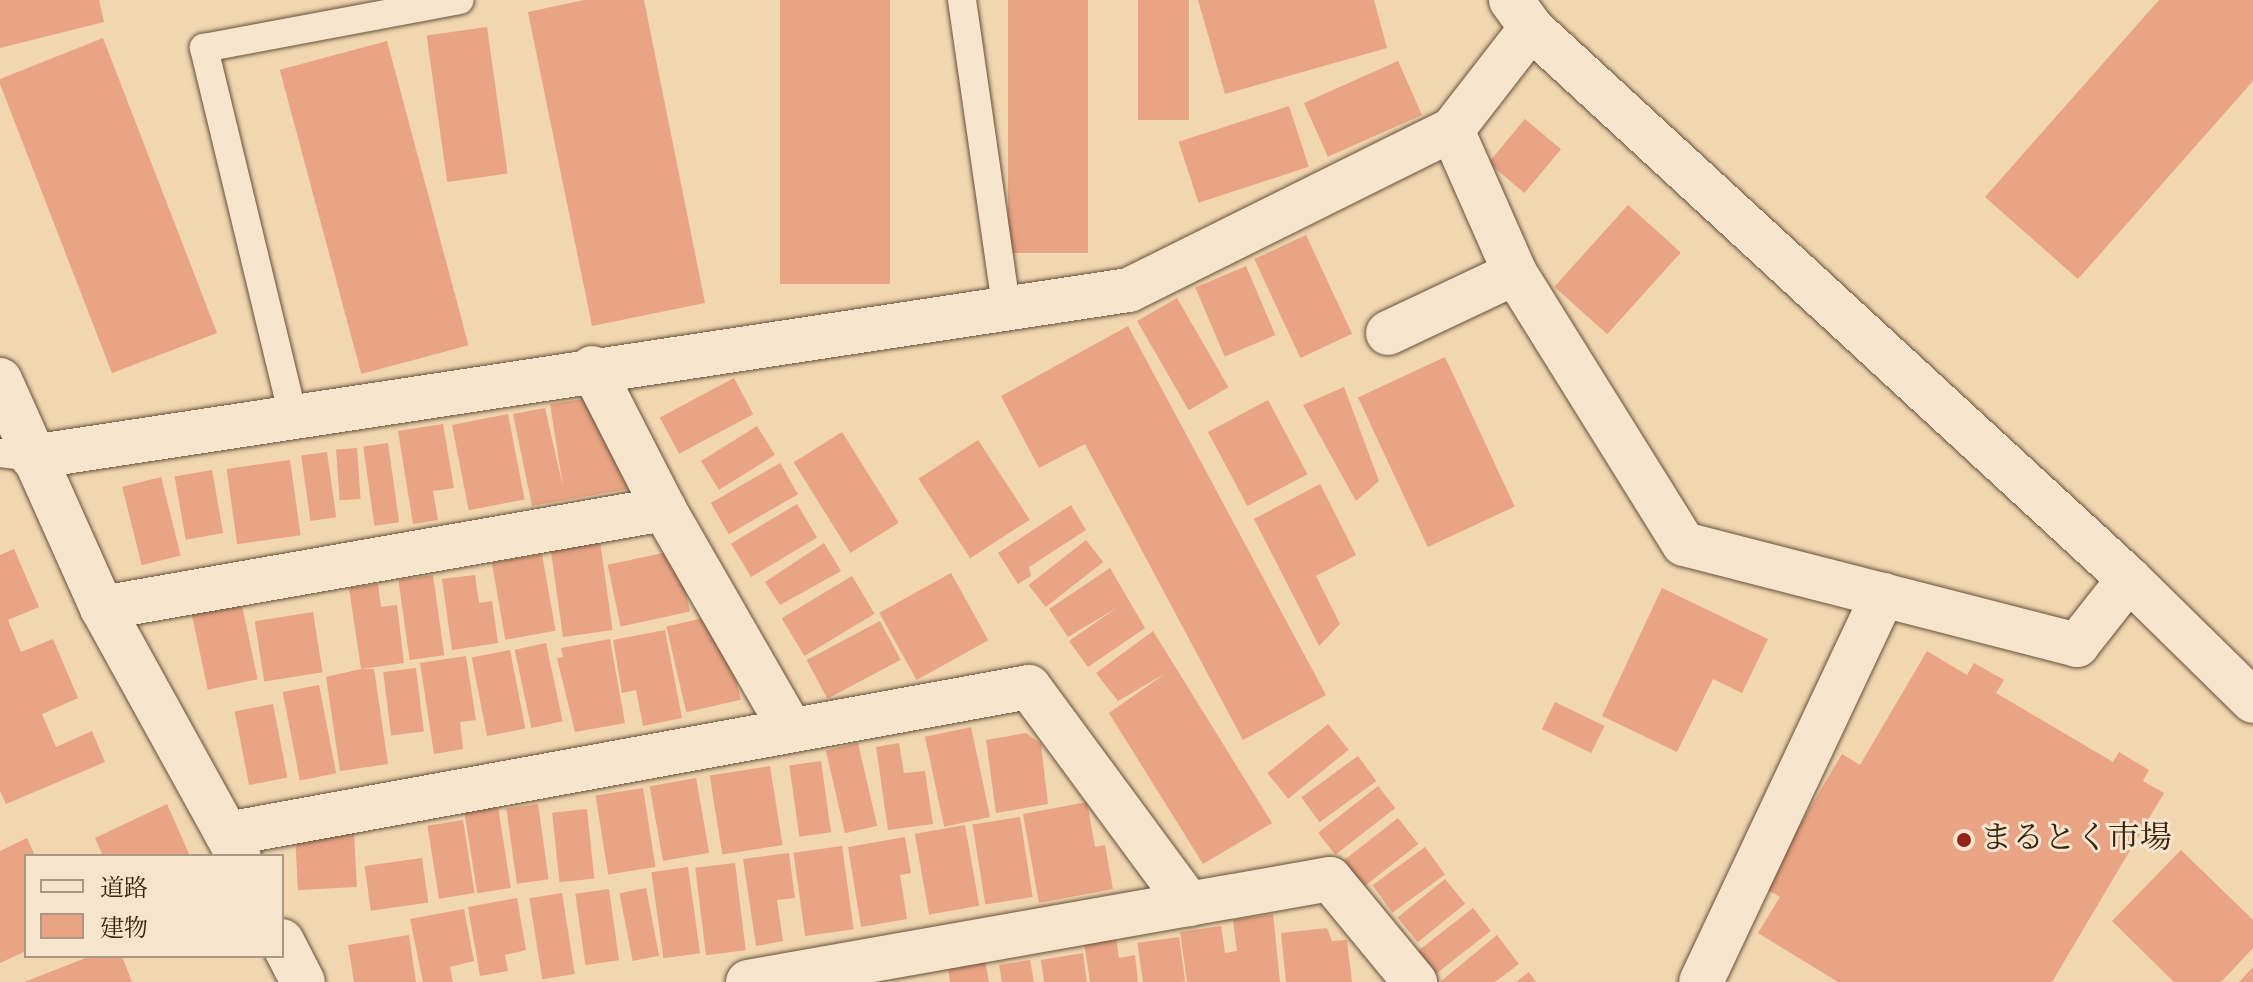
<!DOCTYPE html>
<html>
<head>
<meta charset="utf-8">
<style>
  body { margin:0 }
  #map { position:relative; width:2253px; height:982px; overflow:hidden; background:#f1d6b0; font-family:"Old Standard TT","Noto Serif JP",serif }
  div>[style] { position:absolute }
  .building>* { inset:0; background:#e8a484; transform-origin:0 0 }
  .roads { filter:drop-shadow(0 0 2px #66513a) drop-shadow(0 0 2px #66513a) }
  .service>* { height:28px; margin:-14px; padding:0 14px; transform-origin:14px; border-radius:14px; background:#f6e4cc }
  .minor>* { height:44px; margin:-22px; padding:0 22px; transform-origin:22px; border-radius:22px; background:#f6e4cc }
  .tertiary>* { height:44px; margin:-22px; padding:0 22px; transform-origin:22px; border-radius:22px; background:#f6e4cc }
  .dots>* { width:22px; height:22px; translate:-50% -50%; box-sizing:border-box; border:4px solid #f6e4cc; border-radius:50% }
  span { translate:-50% -50%; white-space:nowrap; text-align:center; line-height:1.15; -webkit-text-stroke:6px #f6e4cc; paint-order:stroke }
  .poi-label { font-size:32px; color:#372512 }
  .left { translate:0 -50%; text-align:left }
  .legend { position:absolute; left:24px; top:854px; width:260px; height:104px; box-sizing:border-box; background:#f6e4cc; border:2px solid #aa9882; margin:0; padding:10px 14px; list-style:none; font-size:24px; color:#372512 }
  .legend li { display:flex; align-items:center; gap:16px; height:40px }
  .legend b { width:40px; border:2px solid #aa9882 }
</style>
</head>
<body>
<div id="map">
  <div class="building">
    <div style="clip-path:polygon(0 0,99px 0,104px 22px,0 48px)"></div>
    <div style="clip-path:polygon(584px 0,644px 0,705px 303px,592px 326px,528px 12px)"></div>
    <div style="left:780px;top:0;width:110px;height:284px"></div>
    <div style="left:1008px;top:0;width:80px;height:253px"></div>
    <div style="left:1138px;top:0;width:51px;height:120px"></div>
    <div style="clip-path:polygon(1198px 0,1374px 0,1387px 48px,1225px 94px)"></div>
    <div style="clip-path:polygon(2159px 0,2253px 0,2253px 81px,2078px 279px,1985px 197px)"></div>
    <div style="left:487px;top:27px;width:148px;height:61px;rotate:82deg"></div>
    <div style="clip-path:polygon(103px 38px,217px 333px,112px 373px,0 84px,0 79px)"></div>
    <div style="left:387px;top:41px;width:315px;height:111px;rotate:75deg"></div>
    <div style="left:1398px;top:61px;width:59px;height:103px;rotate:66deg"></div>
    <div style="left:1289px;top:106px;width:64px;height:116px;rotate:72deg"></div>
    <div style="left:1525px;top:119px;width:47px;height:57px;rotate:40deg"></div>
    <div style="left:1628px;top:205px;width:71px;height:110px;rotate:42deg"></div>
    <div style="left:1306px;top:235px;width:109px;height:57px;rotate:65deg"></div>
    <div style="left:1246px;top:266px;width:75px;height:55px;rotate:67deg"></div>
    <div style="left:1177px;top:298px;width:103px;height:46px;rotate:60deg"></div>
    <div style="clip-path:polygon(1128px 326px,1326px 695px,1243px 740px,1085px 444px,1039px 468px,1001px 396px)"></div>
    <div style="left:1445px;top:357px;width:165px;height:96px;rotate:65deg"></div>
    <div style="left:734px;top:378px;width:41px;height:84px;rotate:62deg"></div>
    <div style="clip-path:polygon(1344px 387px,1379px 481px,1356px 501px,1303px 405px)"></div>
    <div style="clip-path:polygon(602px 396px,619px 428px,628px 489px,532px 506px,513px 414px,545px 408px,563px 487px,550px 404px)"></div>
    <div style="left:1268px;top:400px;width:84px;height:68px;rotate:62deg"></div>
    <div style="left:508px;top:414px;width:87px;height:57px;rotate:79deg"></div>
    <div style="clip-path:polygon(443px 424px,454px 488px,433px 491px,438px 520px,413px 524px,398px 431px)"></div>
    <div style="left:757px;top:426px;width:34px;height:66px;rotate:58deg"></div>
    <div style="left:842px;top:432px;width:107px;height:57px;rotate:58deg"></div>
    <div style="left:978px;top:440px;width:95px;height:71px;rotate:57deg"></div>
    <div style="left:388px;top:443px;width:80px;height:25px;rotate:82deg"></div>
    <div style="left:357px;top:448px;width:51px;height:21px;rotate:86deg"></div>
    <div style="left:327px;top:452px;width:66px;height:26px;rotate:82deg"></div>
    <div style="left:290px;top:460px;width:76px;height:64px;rotate:82deg"></div>
    <div style="left:780px;top:463px;width:36px;height:80px;rotate:60deg"></div>
    <div style="left:212px;top:470px;width:64px;height:38px;rotate:80deg"></div>
    <div style="left:161px;top:477px;width:81px;height:40px;rotate:76deg"></div>
    <div style="clip-path:polygon(1320px 484px,1356px 555px,1316px 576px,1340px 624px,1319px 646px,1254px 519px)"></div>
    <div style="left:797px;top:504px;width:39px;height:77px;rotate:59deg"></div>
    <div style="clip-path:polygon(1071px 505px,1086px 530px,1029px 567px,1031px 576px,1018px 584px,998px 553px)"></div>
    <div style="left:1086px;top:540px;width:28px;height:73px;rotate:52deg"></div>
    <div style="left:600px;top:541px;width:90px;height:50px;rotate:82deg"></div>
    <div style="clip-path:polygon(824px 543px,841px 571px,780px 605px,765px 582px)"></div>
    <div style="clip-path:polygon(14px 549px,39px 607px,8px 620px,21px 652px,53px 639px,78px 698px,42px 714px,56px 747px,92px 731px,105px 762px,6px 804px,0 791px,0 555px)"></div>
    <div style="left:677px;top:550px;width:63px;height:71px;rotate:78deg"></div>
    <div style="left:542px;top:554px;width:78px;height:51px;rotate:80deg"></div>
    <div style="clip-path:polygon(1110px 568px,1145px 628px,1088px 667px,1069px 641px,1118px 607px,1068px 637px,1049px 609px)"></div>
    <div style="left:951px;top:573px;width:77px;height:82px;rotate:61deg"></div>
    <div style="left:433px;top:575px;width:81px;height:35px;rotate:82deg"></div>
    <div style="clip-path:polygon(475px 575px,479px 603px,492px 601px,498px 643px,452px 650px,442px 579px)"></div>
    <div style="left:852px;top:576px;width:44px;height:82px;rotate:59deg"></div>
    <div style="clip-path:polygon(378px 584px,381px 607px,397px 605px,404px 663px,361px 669px,374px 669px,388px 764px,340px 771px,326px 677px,361px 669px,349px 588px)"></div>
    <div style="clip-path:polygon(1662px 588px,1768px 639px,1742px 693px,1713px 679px,1677px 752px,1602px 716px)"></div>
    <div style="left:241px;top:601px;width:80px;height:51px;rotate:78deg"></div>
    <div style="left:313px;top:612px;width:61px;height:59px;rotate:81deg"></div>
    <div style="left:721px;top:614px;width:88px;height:56px;rotate:77deg"></div>
    <div style="left:880px;top:621px;width:44px;height:83px;rotate:62deg"></div>
    <div style="clip-path:polygon(665px 630px,682px 718px,643px 726px,636px 690px,622px 693px,613px 640px)"></div>
    <div style="clip-path:polygon(1153px 631px,1272px 823px,1203px 864px,1109px 713px,1166px 673px,1118px 701px,1096px 673px)"></div>
    <div style="clip-path:polygon(610px 639px,625px 723px,575px 732px,557px 658px,563px 657px,561px 648px)"></div>
    <div style="left:546px;top:643px;width:80px;height:32px;rotate:78deg"></div>
    <div style="left:510px;top:650px;width:80px;height:39px;rotate:79deg"></div>
    <div style="clip-path:polygon(1927px 651px,1967px 675px,1974px 663px,2004px 680px,1996px 693px,2113px 762px,2119px 752px,2149px 770px,2143px 781px,2164px 793px,2052px 982px,1838px 982px,1758px 933px,1780px 897px,1763px 887px,1842px 754px,1860px 765px)"></div>
    <div style="clip-path:polygon(466px 656px,476px 720px,460px 722px,463px 749px,434px 754px,420px 663px)"></div>
    <div style="left:416px;top:668px;width:64px;height:33px;rotate:83deg"></div>
    <div style="left:319px;top:685px;width:90px;height:37px;rotate:79deg"></div>
    <div style="left:1555px;top:702px;width:55px;height:30px;rotate:26deg"></div>
    <div style="left:273px;top:704px;width:75px;height:39px;rotate:79deg"></div>
    <div style="left:1328px;top:724px;width:33px;height:78px;rotate:51deg"></div>
    <div style="left:971px;top:727px;width:92px;height:47px;rotate:78deg"></div>
    <div style="clip-path:polygon(1026px 733px,1041px 744px,1048px 804px,996px 813px,986px 740px)"></div>
    <div style="left:858px;top:743px;width:85px;height:33px;rotate:77deg"></div>
    <div style="clip-path:polygon(899px 743px,904px 773px,925px 771px,933px 824px,888px 830px,876px 747px)"></div>
    <div style="left:1358px;top:756px;width:31px;height:70px;rotate:54deg"></div>
    <div style="left:821px;top:761px;width:72px;height:32px;rotate:82deg"></div>
    <div style="left:770px;top:766px;width:80px;height:61px;rotate:81deg"></div>
    <div style="left:696px;top:778px;width:76px;height:47px;rotate:80deg"></div>
    <div style="left:1378px;top:786px;width:28px;height:76px;rotate:52deg"></div>
    <div style="left:643px;top:788px;width:80px;height:48px;rotate:81deg"></div>
    <div style="clip-path:polygon(1087px 802px,1095px 847px,1105px 845px,1113px 889px,1039px 903px,1023px 814px)"></div>
    <div style="clip-path:polygon(167px 804px,190px 856px,103px 856px,95px 838px)"></div>
    <div style="left:538px;top:804px;width:76px;height:32px;rotate:82deg"></div>
    <div style="left:498px;top:807px;width:82px;height:34px;rotate:81deg"></div>
    <div style="left:587px;top:809px;width:70px;height:35px;rotate:84deg"></div>
    <div style="left:1020px;top:817px;width:81px;height:48px;rotate:81deg"></div>
    <div style="left:1398px;top:818px;width:33px;height:71px;rotate:52deg"></div>
    <div style="left:463px;top:820px;width:74px;height:36px;rotate:81deg"></div>
    <div style="left:965px;top:825px;width:82px;height:51px;rotate:80deg"></div>
    <div style="left:354px;top:832px;width:55px;height:59px;rotate:87deg"></div>
    <div style="clip-path:polygon(905px 837px,911px 873px,900px 875px,907px 919px,861px 927px,848px 847px)"></div>
    <div style="clip-path:polygon(27px 838px,35px 856px,26px 856px,26px 951px,0 963px,0 851px)"></div>
    <div style="left:842px;top:846px;width:84px;height:49px;rotate:82deg"></div>
    <div style="left:1425px;top:847px;width:34px;height:65px;rotate:54deg"></div>
    <div style="clip-path:polygon(2181px 850px,2253px 920px,2253px 948px,2221px 982px,2174px 982px,2112px 921px)"></div>
    <div style="clip-path:polygon(789px 853px,795px 898px,777px 900px,783px 941px,756px 946px,743px 859px)"></div>
    <div style="left:422px;top:858px;width:45px;height:58px;rotate:82deg"></div>
    <div style="left:735px;top:863px;width:88px;height:40px;rotate:83deg"></div>
    <div style="left:688px;top:867px;width:87px;height:37px;rotate:82deg"></div>
    <div style="left:1445px;top:879px;width:32px;height:61px;rotate:51deg"></div>
    <div style="left:646px;top:888px;width:69px;height:27px;rotate:79deg"></div>
    <div style="left:609px;top:889px;width:72px;height:34px;rotate:82deg"></div>
    <div style="left:562px;top:893px;width:82px;height:33px;rotate:81deg"></div>
    <div style="clip-path:polygon(517px 898px,526px 950px,505px 955px,508px 971px,480px 976px,468px 907px)"></div>
    <div style="left:1473px;top:908px;width:29px;height:74px;rotate:52deg"></div>
    <div style="clip-path:polygon(464px 909px,474px 961px,450px 967px,453px 982px,423px 982px,410px 919px)"></div>
    <div style="clip-path:polygon(1273px 914px,1280px 982px,1187px 982px,1180px 932px,1221px 926px,1225px 953px,1237px 951px,1233px 920px)"></div>
    <div style="clip-path:polygon(1327px 928px,1332px 941px,1347px 940px,1352px 982px,1286px 982px,1281px 933px)"></div>
    <div style="clip-path:polygon(409px 935px,416px 982px,354px 982px,348px 945px)"></div>
    <div style="clip-path:polygon(1497px 935px,1519px 964px,1495px 982px,1440px 982px)"></div>
    <div style="left:1179px;top:937px;width:45px;height:42px;rotate:82deg"></div>
    <div style="clip-path:polygon(1116px 938px,1119px 958px,1135px 955px,1138px 982px,1090px 982px,1084px 943px)"></div>
    <div style="clip-path:polygon(1083px 953px,1087px 982px,1044px 982px,1041px 960px)"></div>
    <div style="clip-path:polygon(91px 956px,122px 956px,132px 982px,24px 982px)"></div>
    <div style="clip-path:polygon(1030px 960px,1034px 982px,1002px 982px,999px 965px)"></div>
    <div style="clip-path:polygon(985px 961px,989px 982px,950px 982px,948px 967px)"></div>
    <div style="clip-path:polygon(2253px 967px,2253px 982px,2239px 982px)"></div>
    <div style="clip-path:polygon(1529px 972px,1536px 982px,1516px 982px)"></div>
  </div>
  <div class="roads">
    <div class="service">
      <div style="left:962px;top:0;width:310px;rotate:81.8deg"></div>
      <div style="left:293px;top:416px;width:379px;rotate:-103.6deg"></div>
      <div style="left:204px;top:48px;width:260px;rotate:-10.6deg"></div>
      <div style="left:0;top:453px;width:32px;rotate:7deg"></div>
    </div>
    <div class="minor">
      <div style="left:1452px;top:130px;width:156px;rotate:66.2deg"></div>
      <div style="left:1515px;top:273px;width:319px;rotate:58.1deg"></div>
      <div style="left:1684px;top:544px;width:406px;rotate:14.4deg"></div>
      <div style="left:2077px;top:645px;width:84px;rotate:-51.8deg"></div>
      <div style="left:1388px;top:333px;width:140px;rotate:-25.3deg"></div>
      <div style="left:592px;top:368px;width:158px;rotate:62.9deg"></div>
      <div style="left:664px;top:509px;width:255px;rotate:60.1deg"></div>
      <div style="left:0;top:380px;width:250px;rotate:65.9deg"></div>
      <div style="left:102px;top:608px;width:283px;rotate:61.1deg"></div>
      <div style="left:32px;top:457px;width:1110px;rotate:-8.66deg"></div>
      <div style="left:1129px;top:290px;width:360px;rotate:-26.4deg"></div>
      <div style="left:1452px;top:130px;width:129px;rotate:-52.2deg"></div>
      <div style="left:102px;top:608px;width:571px;rotate:-9.99deg"></div>
      <div style="left:227px;top:834px;width:815px;rotate:-10.39deg"></div>
      <div style="left:1029px;top:687px;width:270px;rotate:53.6deg"></div>
      <div style="left:282px;top:941px;width:46px;rotate:62.9deg"></div>
      <div style="left:748px;top:982px;width:591px;rotate:-10.04deg"></div>
      <div style="left:1330px;top:879px;width:134px;rotate:50.5deg"></div>
      <div style="left:1701px;top:982px;width:428px;rotate:-64.8deg"></div>
    </div>
    <div class="tertiary">
      <div style="left:1511px;top:0;width:34px;rotate:54deg"></div>
      <div style="left:1531px;top:28px;width:813px;rotate:42.66deg"></div>
      <div style="left:2129px;top:579px;width:174px;rotate:44.5deg"></div>
    </div>
  </div>
  <div class="dots">
    <div style="left:1964px;top:840px;background:#8f2418"></div>
  </div>
  <div class="poi-label">
    <span class="left" style="left:1980px;top:840px">まるとく市場</span>
  </div>
  <ul class="legend">
  <li><b style="height:10px;background:#f6e4cc"></b>道路</li>
  <li><b style="height:22px;background:#e8a484"></b>建物</li>
  </ul>
</div>
</body>
</html>
